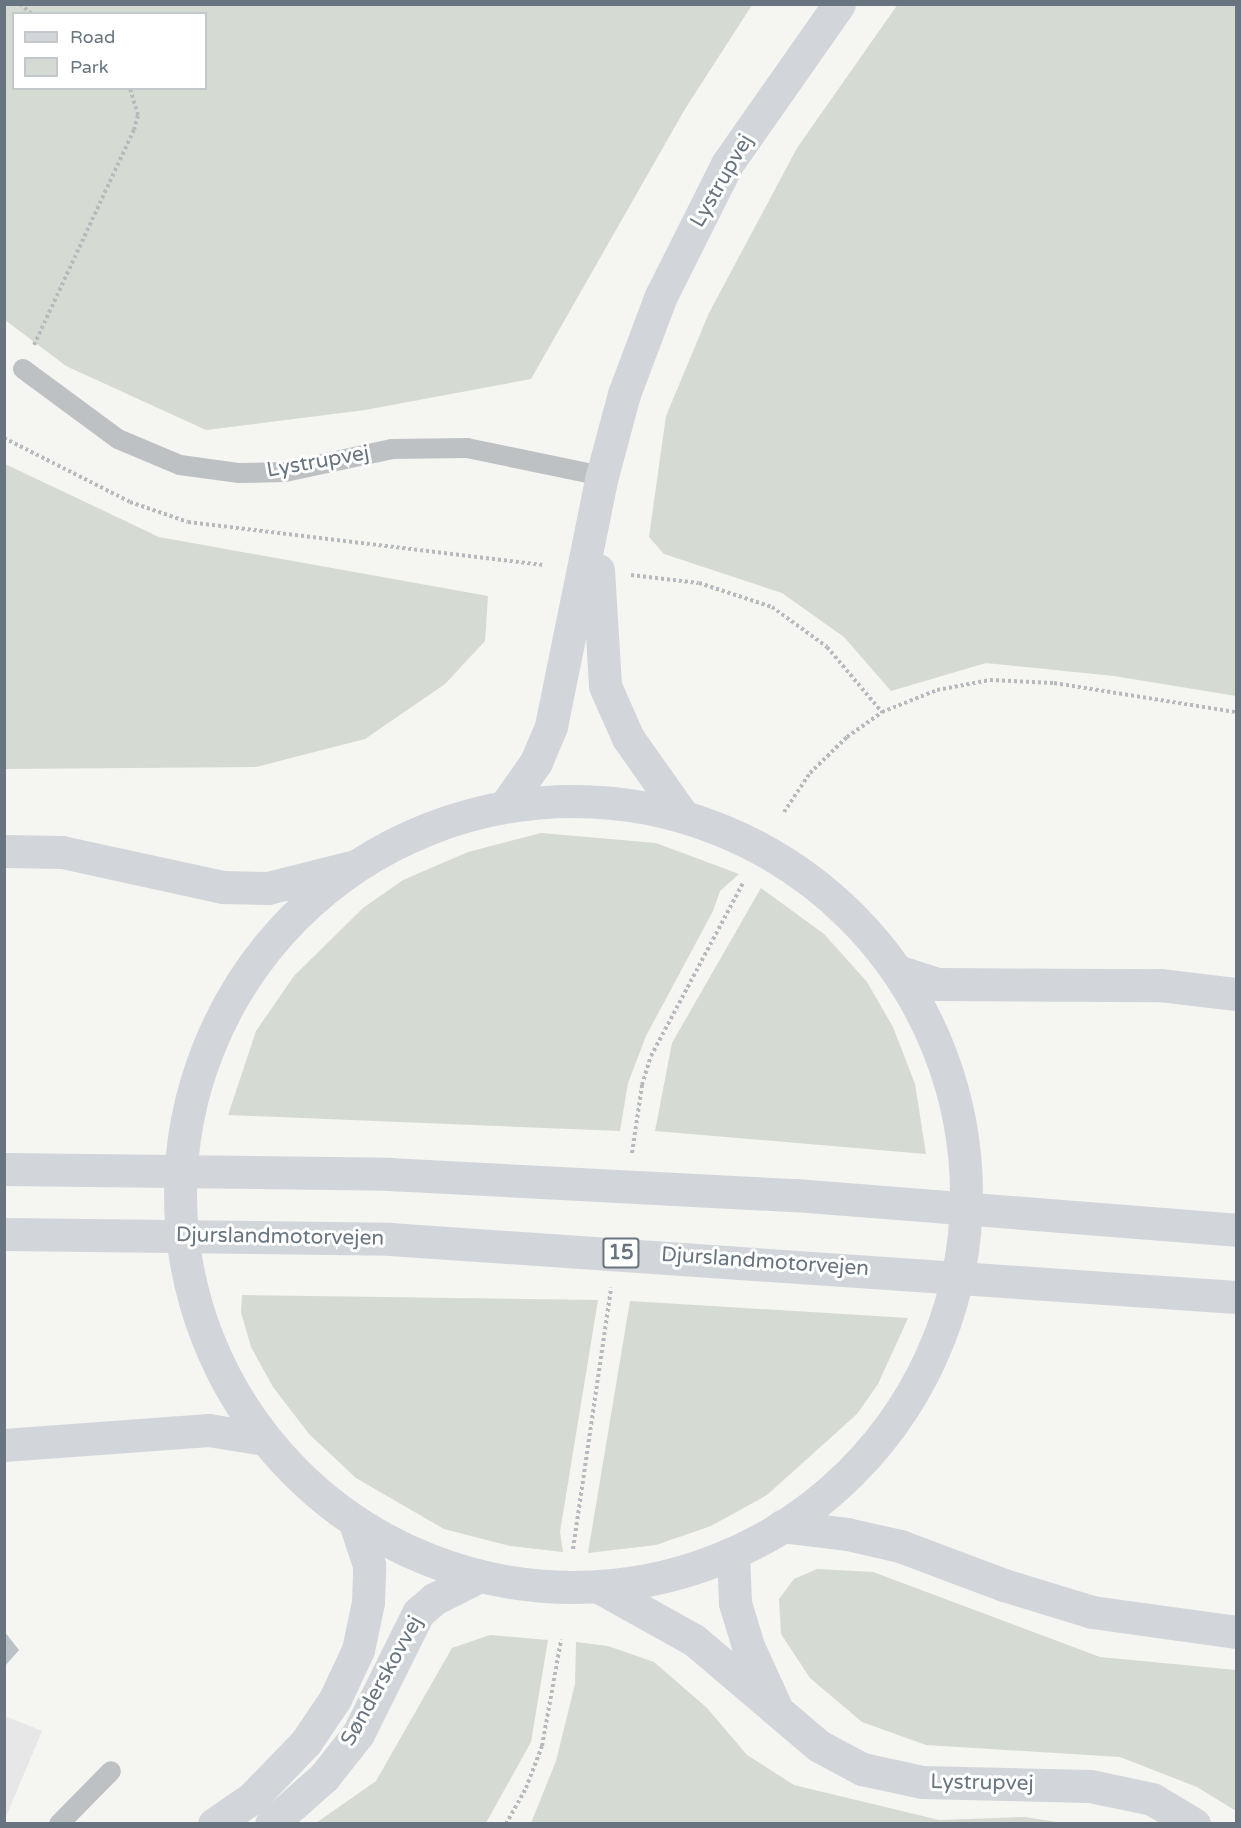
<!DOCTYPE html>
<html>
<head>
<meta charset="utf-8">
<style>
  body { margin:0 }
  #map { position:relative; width:1241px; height:1828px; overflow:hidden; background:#f5f5f2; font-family:"Varela Round",sans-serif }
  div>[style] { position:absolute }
  .built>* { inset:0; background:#e6e7e6 }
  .green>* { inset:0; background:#d5dad2 }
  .water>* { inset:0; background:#b8c1c6 }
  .path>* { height:4px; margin-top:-2px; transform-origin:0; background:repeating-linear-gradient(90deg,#b7babc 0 3px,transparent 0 6px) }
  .lane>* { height:20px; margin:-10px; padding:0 10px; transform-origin:10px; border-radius:10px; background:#bdc1c4 }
  .secondary>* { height:33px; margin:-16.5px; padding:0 16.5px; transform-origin:16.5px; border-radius:16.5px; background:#d2d6da }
  .secondary>.ring { margin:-16.5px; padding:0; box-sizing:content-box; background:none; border:33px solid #d2d6da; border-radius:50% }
  .highway>* { height:33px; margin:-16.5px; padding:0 16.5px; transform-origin:16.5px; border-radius:16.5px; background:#d2d6da }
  span { translate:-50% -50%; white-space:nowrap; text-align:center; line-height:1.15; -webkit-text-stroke:6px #fff; paint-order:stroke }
  .shield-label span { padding:2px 4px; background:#fff; border:2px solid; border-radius:4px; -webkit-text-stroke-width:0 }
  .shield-label { font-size:20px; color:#687580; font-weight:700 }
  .street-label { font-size:21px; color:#687580 }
  .frame { position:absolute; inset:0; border:6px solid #687580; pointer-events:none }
  .legend { position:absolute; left:12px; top:12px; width:195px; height:78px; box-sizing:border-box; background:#fff; border:2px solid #c3c8cc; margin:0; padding:8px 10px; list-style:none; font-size:18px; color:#687580 }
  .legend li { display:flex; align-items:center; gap:12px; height:30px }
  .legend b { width:30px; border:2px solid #c3c8cc }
</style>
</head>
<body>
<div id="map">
  <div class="built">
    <div style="clip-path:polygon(5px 1716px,42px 1731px,5px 1819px)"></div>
  </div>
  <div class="green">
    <div style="clip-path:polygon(898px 4px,1236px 5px,1236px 696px,1114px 676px,986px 663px,891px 691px,844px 637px,782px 593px,664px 554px,649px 537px,666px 416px,709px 313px,797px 148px)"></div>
    <div style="clip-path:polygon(evenodd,4px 5px,5px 4px,752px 5px,685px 109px,531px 379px,365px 410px,206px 430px,66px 366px,5px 320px,4px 5px,14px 14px,206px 14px,206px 88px,14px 88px,14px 14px)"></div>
    <div style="clip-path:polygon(5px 464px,159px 537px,488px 596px,485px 641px,445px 684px,365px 739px,256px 767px,5px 769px)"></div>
    <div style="clip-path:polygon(541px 833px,656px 843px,739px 874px,720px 891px,713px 911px,646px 1036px,628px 1083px,620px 1131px,228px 1115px,256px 1031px,294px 976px,363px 908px,403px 880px,468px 852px)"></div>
    <div style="clip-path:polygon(761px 888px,824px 934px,867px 982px,893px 1027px,915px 1084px,926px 1154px,655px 1131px,672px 1043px)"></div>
    <div style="clip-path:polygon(242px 1295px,598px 1300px,560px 1532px,563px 1552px,510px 1546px,444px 1529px,356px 1478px,309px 1434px,273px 1387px,251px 1347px,241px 1312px)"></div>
    <div style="clip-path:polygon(630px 1301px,908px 1318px,878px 1384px,857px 1414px,767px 1495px,711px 1526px,656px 1545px,588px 1553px)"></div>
    <div style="clip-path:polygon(817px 1569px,873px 1572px,1100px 1657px,1236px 1670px,1236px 1811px,1197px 1787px,1120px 1757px,926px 1745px,862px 1722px,810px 1678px,781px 1634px,779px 1599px,794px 1579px)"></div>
    <div style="clip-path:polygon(490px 1635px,548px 1640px,531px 1742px,486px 1823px,316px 1823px,376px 1781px,452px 1648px)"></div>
    <div style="clip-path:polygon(576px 1642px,608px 1646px,654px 1662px,707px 1708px,747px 1755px,794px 1785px,939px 1820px,1025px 1817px,1063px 1823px,531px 1823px,556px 1761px,575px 1684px)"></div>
  </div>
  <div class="water">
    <div style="clip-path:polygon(4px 1631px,19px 1650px,5px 1666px,4px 1666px)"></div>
  </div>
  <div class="path">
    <div style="left:20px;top:4px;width:16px;rotate:40deg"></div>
    <div style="left:34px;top:345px;width:237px;rotate:-65.1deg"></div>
    <div style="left:134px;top:130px;width:16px;rotate:-75deg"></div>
    <div style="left:138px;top:115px;width:28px;rotate:-107deg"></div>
    <div style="left:4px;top:438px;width:141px;rotate:26.9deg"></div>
    <div style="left:130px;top:502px;width:61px;rotate:19deg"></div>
    <div style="left:188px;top:522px;width:357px;rotate:6.9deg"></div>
    <div style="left:631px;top:575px;width:68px;rotate:6.7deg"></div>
    <div style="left:699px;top:583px;width:77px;rotate:18.2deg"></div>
    <div style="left:772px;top:607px;width:68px;rotate:36deg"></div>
    <div style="left:827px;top:647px;width:85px;rotate:49.8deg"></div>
    <div style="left:784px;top:812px;width:47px;rotate:-56.3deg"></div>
    <div style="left:810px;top:773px;width:52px;rotate:-44.2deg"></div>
    <div style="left:847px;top:737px;width:43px;rotate:-35.5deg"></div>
    <div style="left:882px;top:712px;width:59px;rotate:-21.8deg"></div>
    <div style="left:937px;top:690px;width:54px;rotate:-10.7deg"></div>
    <div style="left:990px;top:680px;width:64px;rotate:2.7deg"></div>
    <div style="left:1054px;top:683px;width:184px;rotate:9.1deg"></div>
    <div style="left:632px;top:1153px;width:69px;rotate:-81.6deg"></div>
    <div style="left:642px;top:1085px;width:30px;rotate:-73deg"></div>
    <div style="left:651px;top:1056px;width:196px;rotate:-62deg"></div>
    <div style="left:573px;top:1549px;width:264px;rotate:-81.7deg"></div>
    <div style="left:506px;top:1824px;width:41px;rotate:-60.9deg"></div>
    <div style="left:526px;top:1788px;width:45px;rotate:-69.1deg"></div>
    <div style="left:542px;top:1746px;width:108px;rotate:-79.8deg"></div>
  </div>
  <div class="lane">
    <div style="left:23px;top:369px;width:118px;rotate:36.4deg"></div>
    <div style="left:118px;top:439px;width:67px;rotate:22.8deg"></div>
    <div style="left:180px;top:465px;width:60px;rotate:7.7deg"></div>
    <div style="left:239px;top:473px;width:46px;rotate:-1.2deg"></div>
    <div style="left:285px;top:472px;width:109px;rotate:-12.1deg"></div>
    <div style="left:392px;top:449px;width:75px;rotate:-0.8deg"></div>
    <div style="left:467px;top:448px;width:138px;rotate:11.7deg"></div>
    <div style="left:59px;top:1824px;width:74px;rotate:-45.5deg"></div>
  </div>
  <div class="secondary">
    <div style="left:598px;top:570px;width:116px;rotate:86.5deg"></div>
    <div style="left:605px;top:686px;width:57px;rotate:66.1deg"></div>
    <div style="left:628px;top:738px;width:95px;rotate:54.8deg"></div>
    <div class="ring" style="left:180px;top:801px;width:753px;height:753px"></div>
    <div style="left:505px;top:806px;width:54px;rotate:-54.8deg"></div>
    <div style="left:536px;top:762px;width:39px;rotate:-67deg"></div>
    <div style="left:551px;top:726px;width:255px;rotate:-78.5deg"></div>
    <div style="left:602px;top:476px;width:85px;rotate:-75deg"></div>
    <div style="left:624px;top:394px;width:103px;rotate:-69.4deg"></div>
    <div style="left:660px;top:298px;width:150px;rotate:-63.4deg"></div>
    <div style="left:727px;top:164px;width:195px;rotate:-55deg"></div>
    <div style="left:733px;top:1553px;width:50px;rotate:87.7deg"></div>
    <div style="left:735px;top:1603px;width:45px;rotate:73.2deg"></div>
    <div style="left:748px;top:1646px;width:63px;rotate:65.5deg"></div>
    <div style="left:599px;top:1587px;width:109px;rotate:29.2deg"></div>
    <div style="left:694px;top:1640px;width:164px;rotate:40.3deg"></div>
    <div style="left:819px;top:1746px;width:49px;rotate:28.1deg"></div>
    <div style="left:862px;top:1769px;width:61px;rotate:12.2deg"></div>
    <div style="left:922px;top:1782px;width:168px;rotate:1.4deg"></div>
    <div style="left:1090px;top:1786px;width:63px;rotate:11.8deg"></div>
    <div style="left:1152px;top:1799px;width:49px;rotate:30.8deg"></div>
    <div style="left:214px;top:1824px;width:46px;rotate:-34.4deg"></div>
    <div style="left:252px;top:1798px;width:78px;rotate:-46deg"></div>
    <div style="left:306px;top:1742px;width:52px;rotate:-56deg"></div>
    <div style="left:335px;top:1699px;width:54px;rotate:-64.9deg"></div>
    <div style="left:358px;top:1650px;width:49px;rotate:-78.2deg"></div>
    <div style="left:368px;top:1602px;width:37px;rotate:-88deg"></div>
    <div style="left:369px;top:1565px;width:44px;rotate:-108.4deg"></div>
    <div style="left:271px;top:1824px;width:71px;rotate:-41.6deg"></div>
    <div style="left:324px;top:1777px;width:55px;rotate:-51.7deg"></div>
    <div style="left:358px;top:1734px;width:135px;rotate:-63.6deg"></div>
    <div style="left:418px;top:1613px;width:21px;rotate:-41deg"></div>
    <div style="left:434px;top:1599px;width:49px;rotate:-26.6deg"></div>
  </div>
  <div class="highway">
    <div style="left:4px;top:851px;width:58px;rotate:1deg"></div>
    <div style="left:62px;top:852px;width:165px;rotate:12.3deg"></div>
    <div style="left:223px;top:887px;width:45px;rotate:1.3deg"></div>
    <div style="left:268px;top:888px;width:90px;rotate:-14.2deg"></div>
    <div style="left:897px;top:971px;width:42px;rotate:18deg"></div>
    <div style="left:937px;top:984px;width:223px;rotate:0.3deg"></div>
    <div style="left:1160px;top:985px;width:77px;rotate:6.8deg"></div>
    <div style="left:4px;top:1169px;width:385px;rotate:0.7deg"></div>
    <div style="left:389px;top:1174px;width:407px;rotate:3deg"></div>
    <div style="left:795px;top:1195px;width:442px;rotate:4.5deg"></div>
    <div style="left:4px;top:1234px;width:386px;rotate:0.7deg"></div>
    <div style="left:390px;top:1239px;width:848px;rotate:3.92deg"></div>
    <div style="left:4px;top:1445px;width:205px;rotate:-4.2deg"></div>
    <div style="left:208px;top:1430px;width:58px;rotate:9deg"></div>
    <div style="left:782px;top:1526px;width:65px;rotate:7deg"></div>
    <div style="left:847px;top:1534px;width:54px;rotate:12.8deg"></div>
    <div style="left:900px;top:1546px;width:111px;rotate:20.6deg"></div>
    <div style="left:1004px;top:1585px;width:92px;rotate:17.1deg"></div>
    <div style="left:1092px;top:1612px;width:145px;rotate:7.9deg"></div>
  </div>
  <div class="shield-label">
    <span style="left:621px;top:1253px">15</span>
  </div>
  <div class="street-label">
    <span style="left:722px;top:181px;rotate:-60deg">Lystrupvej</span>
    <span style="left:318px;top:462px;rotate:-10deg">Lystrupvej</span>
    <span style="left:280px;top:1237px;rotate:1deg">Djurslandmotorvejen</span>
    <span style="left:765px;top:1262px;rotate:4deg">Djurslandmotorvejen</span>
    <span style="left:382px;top:1681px;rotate:-61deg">Sønderskovvej</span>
    <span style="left:982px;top:1783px;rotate:1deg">Lystrupvej</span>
  </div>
  <div class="frame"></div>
  <ul class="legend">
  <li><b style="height:8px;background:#d2d6da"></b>Road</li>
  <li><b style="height:16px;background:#d5dad2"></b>Park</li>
  </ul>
</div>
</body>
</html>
